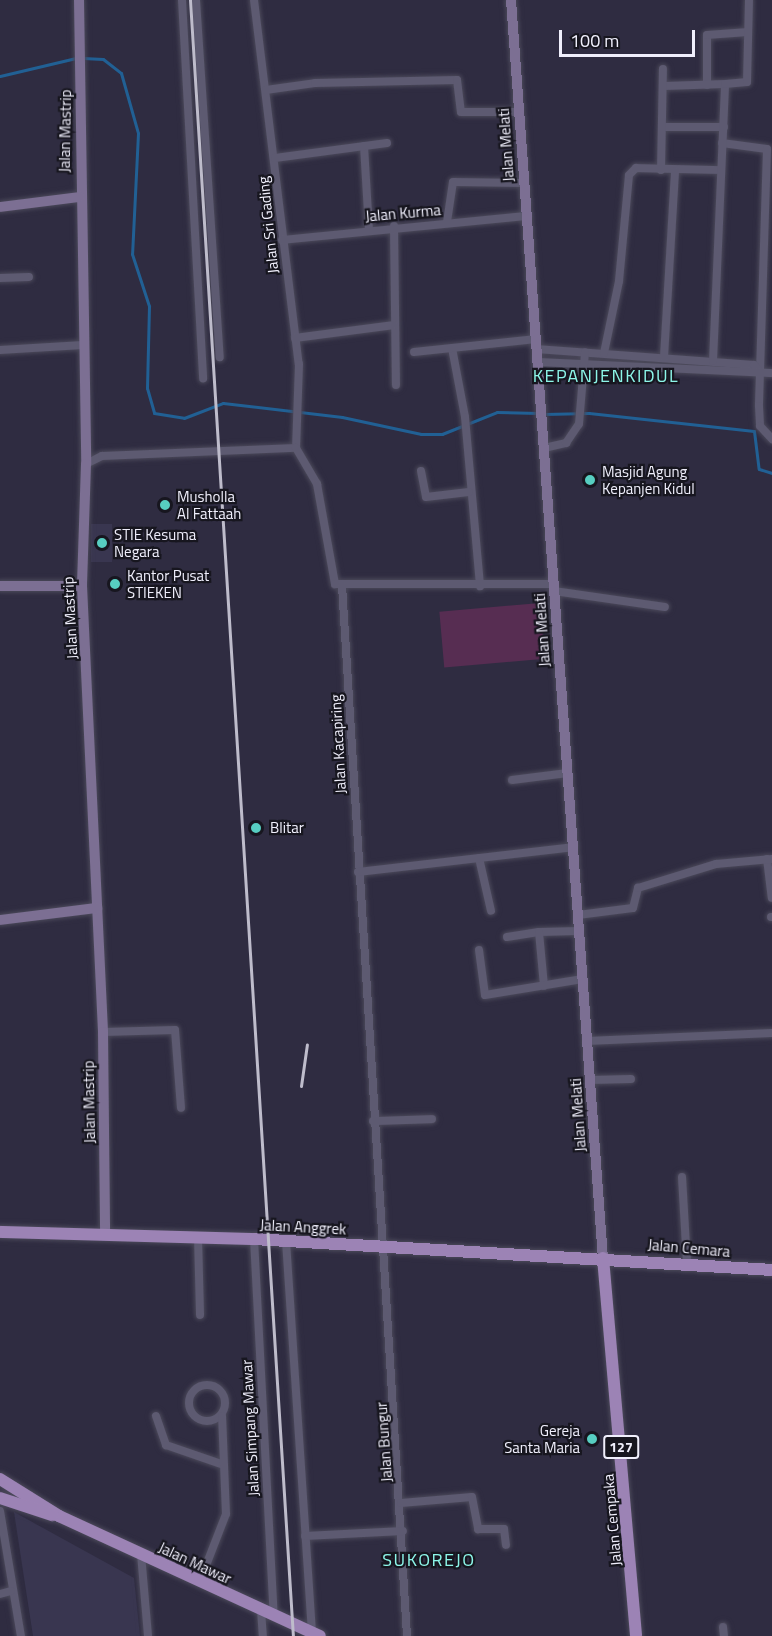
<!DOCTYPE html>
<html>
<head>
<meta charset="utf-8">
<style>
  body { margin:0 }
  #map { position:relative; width:772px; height:1636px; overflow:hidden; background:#2f2c41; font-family:"Titillium Web",sans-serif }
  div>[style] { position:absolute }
  .built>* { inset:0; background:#393650; transform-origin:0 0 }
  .green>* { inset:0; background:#572d52; transform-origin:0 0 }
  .stream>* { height:3px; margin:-1.5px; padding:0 1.5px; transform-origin:1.5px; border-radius:1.5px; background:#216094 }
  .roads { filter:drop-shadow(0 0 2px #4b495a) drop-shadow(0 0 2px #4b495a) }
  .street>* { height:8px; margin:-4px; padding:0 4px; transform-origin:4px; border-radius:4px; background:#5d5a71 }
  .street>.ring { margin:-4px; padding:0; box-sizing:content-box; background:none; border:8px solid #5d5a71; border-radius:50% }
  .secondary>* { height:10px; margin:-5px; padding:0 5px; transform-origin:5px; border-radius:5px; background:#7c6f93 }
  .primary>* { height:12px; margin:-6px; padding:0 6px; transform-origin:6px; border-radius:6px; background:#9c83b5 }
  .rail>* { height:3px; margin:-1.5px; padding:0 1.5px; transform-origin:1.5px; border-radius:1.5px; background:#bebccb }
  .dots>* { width:16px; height:16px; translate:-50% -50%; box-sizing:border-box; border:3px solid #17161f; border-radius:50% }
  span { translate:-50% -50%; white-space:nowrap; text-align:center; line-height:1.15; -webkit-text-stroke:4.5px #17161f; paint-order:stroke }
  .shield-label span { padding:2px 4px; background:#17161f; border:2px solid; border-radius:4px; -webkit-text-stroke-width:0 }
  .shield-label { font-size:14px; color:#f0effc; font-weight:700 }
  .street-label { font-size:15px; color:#f0effc }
  .poi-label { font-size:15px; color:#f0effc }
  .left { translate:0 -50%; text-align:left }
  .right { translate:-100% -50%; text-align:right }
  .quarter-label { font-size:18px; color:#8df6e9; letter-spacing:1.5px }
  .scale { position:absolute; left:559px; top:30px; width:136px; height:27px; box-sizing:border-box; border:3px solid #f0effc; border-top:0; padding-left:8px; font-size:18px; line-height:21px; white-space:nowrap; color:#f0effc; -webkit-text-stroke:4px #17161f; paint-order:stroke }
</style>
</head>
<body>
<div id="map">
  <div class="built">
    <div style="left:91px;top:524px;width:21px;height:38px"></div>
    <div style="clip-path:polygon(14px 1512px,134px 1578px,140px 1636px,33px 1636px)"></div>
  </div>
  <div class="green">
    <div style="left:540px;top:603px;width:56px;height:101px;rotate:85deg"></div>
  </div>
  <div class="stream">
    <div style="left:83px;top:58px;width:20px;rotate:3deg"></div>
    <div style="left:103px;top:59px;width:23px;rotate:38deg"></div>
    <div style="left:121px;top:73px;width:62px;rotate:74.2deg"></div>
    <div style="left:138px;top:133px;width:121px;rotate:92.8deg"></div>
    <div style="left:132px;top:254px;width:55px;rotate:71.9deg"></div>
    <div style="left:149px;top:306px;width:82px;rotate:91.4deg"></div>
    <div style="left:147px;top:388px;width:26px;rotate:74deg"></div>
    <div style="left:154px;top:413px;width:30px;rotate:9deg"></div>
    <div style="left:184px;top:418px;width:42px;rotate:-21deg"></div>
    <div style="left:223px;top:403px;width:120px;rotate:6.7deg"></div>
    <div style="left:342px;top:417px;width:81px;rotate:12.1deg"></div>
    <div style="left:421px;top:434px;width:21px"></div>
    <div style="left:442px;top:434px;width:59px;rotate:-21.8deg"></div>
    <div style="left:497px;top:412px;width:41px;rotate:1.4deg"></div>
    <div style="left:0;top:76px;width:78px;rotate:-13.3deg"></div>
    <div style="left:545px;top:414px;width:44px;rotate:-1.3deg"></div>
    <div style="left:589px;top:413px;width:166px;rotate:6.2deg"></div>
    <div style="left:754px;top:431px;width:38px;rotate:83deg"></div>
    <div style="left:759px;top:469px;width:14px;rotate:17deg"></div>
  </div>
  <div class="roads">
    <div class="street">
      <div style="left:182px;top:0;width:379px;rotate:86.8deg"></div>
      <div style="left:196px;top:0;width:358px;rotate:86.2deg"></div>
      <div style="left:254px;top:0;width:367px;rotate:83deg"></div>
      <div style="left:299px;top:364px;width:84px;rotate:92deg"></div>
      <div style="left:707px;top:85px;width:50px;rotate:-90deg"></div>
      <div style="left:707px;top:35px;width:41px;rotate:-4.2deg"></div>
      <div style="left:664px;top:86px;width:61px;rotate:-1.9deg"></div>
      <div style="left:266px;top:90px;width:49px;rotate:-8.1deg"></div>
      <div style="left:315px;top:83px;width:142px;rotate:-1.2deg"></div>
      <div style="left:457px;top:80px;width:32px;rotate:83deg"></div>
      <div style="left:461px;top:112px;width:58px"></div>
      <div style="left:665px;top:127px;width:59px"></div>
      <div style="left:722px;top:143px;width:45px;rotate:7.6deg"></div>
      <div style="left:767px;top:149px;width:257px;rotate:91.8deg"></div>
      <div style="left:759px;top:406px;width:20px;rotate:87deg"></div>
      <div style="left:760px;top:426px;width:18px;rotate:47deg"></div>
      <div style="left:364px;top:146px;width:83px;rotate:86.6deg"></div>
      <div style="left:275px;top:158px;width:113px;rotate:-7.6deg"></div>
      <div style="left:661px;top:170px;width:101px;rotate:-88.9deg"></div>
      <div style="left:447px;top:222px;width:40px;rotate:-81.5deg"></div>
      <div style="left:453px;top:182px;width:71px;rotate:0.8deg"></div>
      <div style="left:394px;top:226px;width:159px;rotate:89.3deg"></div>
      <div style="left:282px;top:240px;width:246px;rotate:-5.6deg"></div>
      <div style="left:0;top:278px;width:29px;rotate:-2deg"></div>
      <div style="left:295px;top:338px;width:100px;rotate:-7.5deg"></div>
      <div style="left:452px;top:348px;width:70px;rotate:79.3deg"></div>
      <div style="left:465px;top:417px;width:170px;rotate:84.9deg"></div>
      <div style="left:536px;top:349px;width:219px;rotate:4.2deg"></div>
      <div style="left:754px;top:365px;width:9px;rotate:49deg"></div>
      <div style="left:0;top:350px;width:83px;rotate:-3.4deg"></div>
      <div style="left:414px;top:352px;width:123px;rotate:-6.1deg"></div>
      <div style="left:604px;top:353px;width:74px;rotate:-78.2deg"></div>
      <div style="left:619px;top:281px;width:106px;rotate:-84.6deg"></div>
      <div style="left:629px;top:175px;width:10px;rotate:-45deg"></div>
      <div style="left:636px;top:168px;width:83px;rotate:1.4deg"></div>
      <div style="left:664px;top:357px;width:186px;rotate:-86.6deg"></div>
      <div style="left:713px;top:361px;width:277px;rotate:-87.5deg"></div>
      <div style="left:725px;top:84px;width:22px;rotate:-5deg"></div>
      <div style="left:747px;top:82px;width:82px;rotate:-88.6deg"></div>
      <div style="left:537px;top:362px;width:235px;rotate:2.7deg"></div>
      <div style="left:544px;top:448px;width:23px;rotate:-13deg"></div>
      <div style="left:566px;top:443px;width:23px;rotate:-56deg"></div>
      <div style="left:579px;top:424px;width:72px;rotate:-85.2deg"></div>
      <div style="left:86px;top:464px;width:18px;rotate:-27deg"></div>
      <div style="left:102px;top:456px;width:194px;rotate:-2.4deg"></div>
      <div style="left:296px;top:448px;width:42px;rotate:59.7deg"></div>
      <div style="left:317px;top:484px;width:102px;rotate:79.8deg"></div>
      <div style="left:335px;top:584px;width:219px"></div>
      <div style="left:421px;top:471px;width:26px;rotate:79deg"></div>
      <div style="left:426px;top:497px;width:43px;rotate:-6.6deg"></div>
      <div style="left:342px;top:585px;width:1053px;rotate:86.46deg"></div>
      <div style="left:554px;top:591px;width:112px;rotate:8.2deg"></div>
      <div style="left:512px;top:780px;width:56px;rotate:-7.1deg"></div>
      <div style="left:479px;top:858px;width:54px;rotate:77.2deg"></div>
      <div style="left:767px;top:859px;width:39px;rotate:83deg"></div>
      <div style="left:358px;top:872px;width:216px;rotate:-6.6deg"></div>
      <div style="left:578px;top:915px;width:55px;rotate:-7.3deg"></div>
      <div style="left:633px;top:908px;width:21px;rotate:-76deg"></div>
      <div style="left:638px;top:888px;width:82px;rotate:-17.1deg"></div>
      <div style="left:716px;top:864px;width:56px;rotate:-5.1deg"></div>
      <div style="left:771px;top:917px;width:1px"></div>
      <div style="left:539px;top:932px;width:40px;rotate:-1.4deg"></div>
      <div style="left:507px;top:937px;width:32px;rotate:-9deg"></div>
      <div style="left:539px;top:932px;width:54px;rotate:84.7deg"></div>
      <div style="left:479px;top:950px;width:45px;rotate:82.4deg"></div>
      <div style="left:485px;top:995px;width:99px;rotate:-9.3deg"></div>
      <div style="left:103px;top:1032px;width:72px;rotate:-1.6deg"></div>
      <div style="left:175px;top:1030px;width:78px;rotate:85.6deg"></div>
      <div style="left:587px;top:1041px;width:185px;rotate:-2.5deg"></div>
      <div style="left:590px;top:1080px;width:41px;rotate:-1.4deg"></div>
      <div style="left:373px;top:1121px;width:59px;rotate:-1.9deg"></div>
      <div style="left:682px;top:1177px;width:87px;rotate:86.7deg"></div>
      <div style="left:198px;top:1237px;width:78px;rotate:88.5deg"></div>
      <div style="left:254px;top:1239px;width:378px;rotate:87deg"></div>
      <div style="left:286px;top:1241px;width:392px;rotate:86.2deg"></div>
      <div class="ring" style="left:189px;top:1385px;width:28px;height:28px"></div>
      <div style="left:156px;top:1416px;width:31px;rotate:71deg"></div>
      <div style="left:166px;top:1445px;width:61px;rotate:19deg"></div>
      <div style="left:401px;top:1503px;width:71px;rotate:-4.8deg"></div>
      <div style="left:472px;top:1497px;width:33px;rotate:79deg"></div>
      <div style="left:478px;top:1529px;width:26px"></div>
      <div style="left:504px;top:1529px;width:16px;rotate:83deg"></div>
      <div style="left:0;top:1511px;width:127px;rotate:80.5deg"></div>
      <div style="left:305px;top:1536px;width:98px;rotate:-2.9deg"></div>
      <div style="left:141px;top:1554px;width:82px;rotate:85.1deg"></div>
      <div style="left:200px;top:1581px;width:72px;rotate:-68.8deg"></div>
      <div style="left:226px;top:1514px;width:98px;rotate:-92.3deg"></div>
      <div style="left:0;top:1594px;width:11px;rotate:-15deg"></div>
      <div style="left:261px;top:1610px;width:26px;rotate:86deg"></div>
      <div style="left:723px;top:1627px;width:9px;rotate:84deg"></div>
    </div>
    <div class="secondary">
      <div style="left:79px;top:0;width:464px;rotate:89.1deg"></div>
      <div style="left:86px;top:464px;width:122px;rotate:91.9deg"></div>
      <div style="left:82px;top:586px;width:446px;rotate:87.3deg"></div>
      <div style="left:103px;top:1032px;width:201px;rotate:89.4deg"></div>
      <div style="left:511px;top:0;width:1261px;rotate:85.82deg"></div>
      <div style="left:0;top:207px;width:80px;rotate:-7.2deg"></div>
      <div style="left:0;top:586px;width:82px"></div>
      <div style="left:0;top:920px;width:98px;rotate:-7.1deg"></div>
    </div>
    <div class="primary">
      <div style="left:0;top:1232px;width:254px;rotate:1.6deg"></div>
      <div style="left:254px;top:1239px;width:519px;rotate:3.42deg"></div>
      <div style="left:603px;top:1258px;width:379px;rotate:85deg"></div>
      <div style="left:0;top:1479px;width:70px;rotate:32.1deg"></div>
      <div style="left:59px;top:1516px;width:287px;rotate:24.7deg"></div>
      <div style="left:0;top:1498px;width:55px;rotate:18.1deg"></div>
    </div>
  </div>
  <div class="rail">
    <div style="left:190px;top:0;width:1639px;rotate:86.4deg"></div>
    <div style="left:301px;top:1086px;width:42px;rotate:-81.9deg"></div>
  </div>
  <div class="dots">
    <div style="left:590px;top:480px;background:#57cec1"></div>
    <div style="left:165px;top:505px;background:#57cec1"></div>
    <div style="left:102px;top:543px;background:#57cec1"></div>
    <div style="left:115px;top:584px;background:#57cec1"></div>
    <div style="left:256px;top:828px;background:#57cec1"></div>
    <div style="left:592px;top:1439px;background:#57cec1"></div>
  </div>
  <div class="shield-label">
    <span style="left:621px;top:1447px">127</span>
  </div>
  <div class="street-label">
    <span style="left:65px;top:131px;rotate:-89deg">Jalan Mastrip</span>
    <span style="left:506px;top:145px;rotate:-94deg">Jalan Melati</span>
    <span style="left:403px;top:213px;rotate:-5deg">Jalan Kurma</span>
    <span style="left:268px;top:225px;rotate:-96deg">Jalan Sri Gading</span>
    <span style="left:70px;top:618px;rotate:-93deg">Jalan Mastrip</span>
    <span style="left:542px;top:630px;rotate:-94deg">Jalan Melati</span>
    <span style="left:338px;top:744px;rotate:-93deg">Jalan Kacapiring</span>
    <span style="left:89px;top:1102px;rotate:-91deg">Jalan Mastrip</span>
    <span style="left:578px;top:1115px;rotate:-94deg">Jalan Melati</span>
    <span style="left:303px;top:1227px;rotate:3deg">Jalan Anggrek</span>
    <span style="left:689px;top:1248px;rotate:5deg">Jalan Cemara</span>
    <span style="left:250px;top:1428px;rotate:-93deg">Jalan Simpang Mawar</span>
    <span style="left:384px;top:1442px;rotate:-94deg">Jalan Bungur</span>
    <span style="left:612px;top:1520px;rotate:-95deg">Jalan Cempaka</span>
    <span style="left:195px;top:1563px;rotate:25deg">Jalan Mawar</span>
  </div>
  <div class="poi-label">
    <span class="left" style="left:602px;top:480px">Masjid Agung<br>Kepanjen Kidul</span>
    <span class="left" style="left:177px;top:505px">Musholla<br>Al Fattaah</span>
    <span class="left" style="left:114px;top:543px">STIE Kesuma<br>Negara</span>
    <span class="left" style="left:127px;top:584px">Kantor Pusat<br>STIEKEN</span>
    <span class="left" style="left:270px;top:828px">Blitar</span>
    <span class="right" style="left:580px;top:1439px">Gereja<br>Santa Maria</span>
  </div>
  <div class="quarter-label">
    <span style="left:606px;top:376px">KEPANJENKIDUL</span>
    <span style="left:429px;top:1560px">SUKOREJO</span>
  </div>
  <div class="scale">100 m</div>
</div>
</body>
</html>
